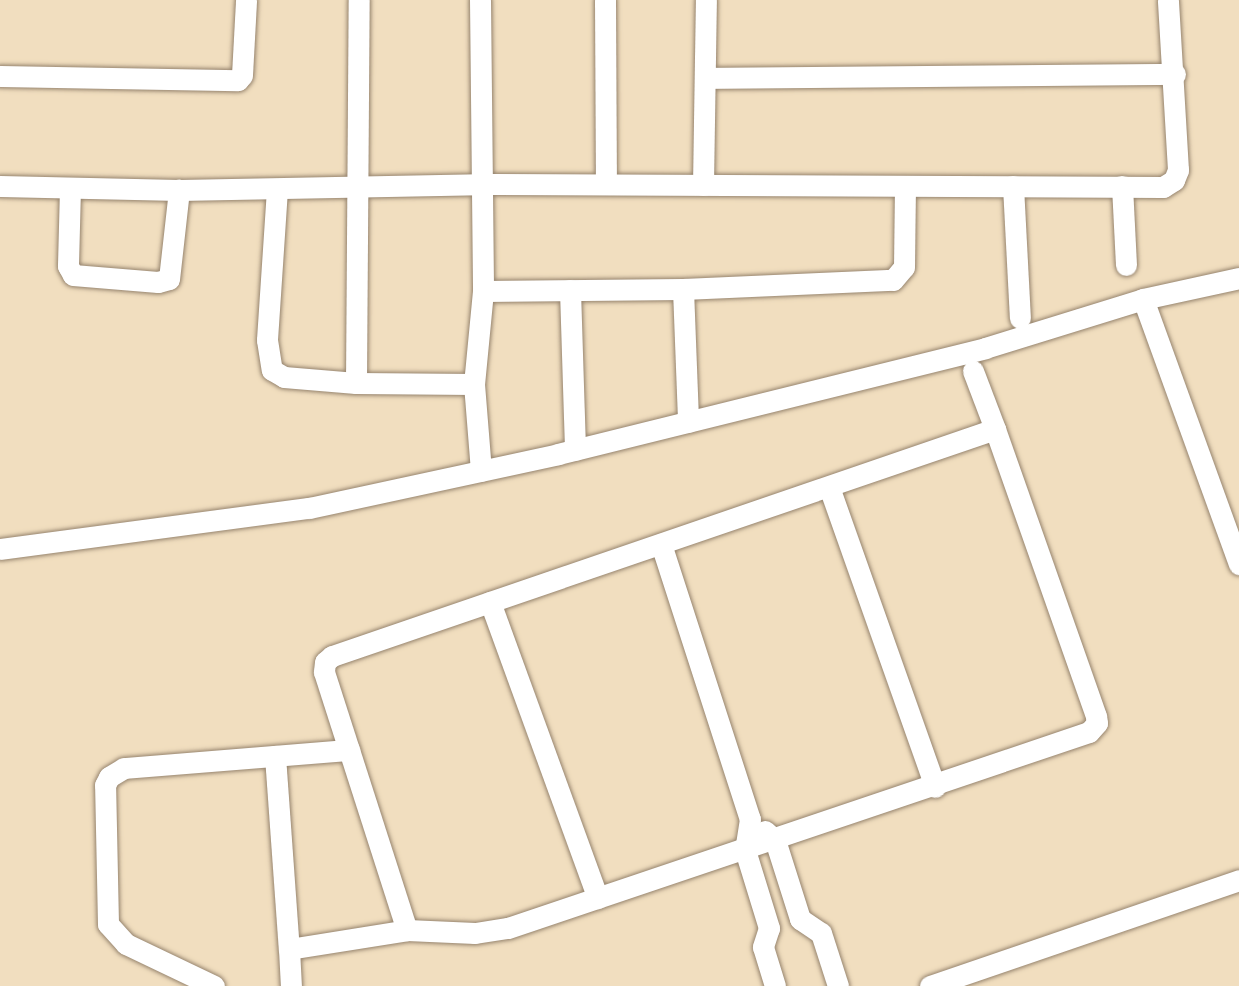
<!DOCTYPE html>
<html>
<head>
<meta charset="utf-8">
<style>
  body { margin:0 }
  #map { position:relative; width:1239px; height:986px; overflow:hidden; background:#f1debf; font-family:Alegreya,serif }
  div>[style] { position:absolute }
  .roads { filter:drop-shadow(0 0 2px #96846e) drop-shadow(0 0 2px #96846e) }
  .minor>* { height:21px; margin:-10.5px; padding:0 10.5px; transform-origin:10.5px; border-radius:10.5px; background:#fff }
  span { translate:-50% -50%; white-space:nowrap; text-align:center; line-height:1.15; -webkit-text-stroke:6px #fbf7ec; paint-order:stroke }
</style>
</head>
<body>
<div id="map">
  <div class="roads">
    <div class="minor">
      <div style="left:480px;top:0;width:291px;rotate:89.4deg"></div>
      <div style="left:483px;top:291px;width:93px;rotate:95.5deg"></div>
      <div style="left:474px;top:384px;width:87px;rotate:85.4deg"></div>
      <div style="left:605px;top:0;width:184px;rotate:89.7deg"></div>
      <div style="left:0;top:76px;width:238px;rotate:1deg"></div>
      <div style="left:238px;top:80px;width:6px;rotate:-51deg"></div>
      <div style="left:242px;top:75px;width:75px;rotate:-86.9deg"></div>
      <div style="left:706px;top:78px;width:469px;rotate:-0.5deg"></div>
      <div style="left:703px;top:185px;width:185px;rotate:-89.1deg"></div>
      <div style="left:0;top:186px;width:179px;rotate:1.3deg"></div>
      <div style="left:179px;top:190px;width:300px;rotate:-1.1deg"></div>
      <div style="left:479px;top:184px;width:684px;rotate:0.25deg"></div>
      <div style="left:1163px;top:187px;width:13px;rotate:-32deg"></div>
      <div style="left:1174px;top:180px;width:11px;rotate:-68deg"></div>
      <div style="left:1178px;top:170px;width:170px;rotate:-93.4deg"></div>
      <div style="left:1013px;top:186px;width:132px;rotate:87deg"></div>
      <div style="left:1122px;top:186px;width:79px;rotate:87.1deg"></div>
      <div style="left:70px;top:188px;width:78px;rotate:91.5deg"></div>
      <div style="left:68px;top:266px;width:10px;rotate:61deg"></div>
      <div style="left:73px;top:275px;width:85px;rotate:4.7deg"></div>
      <div style="left:158px;top:282px;width:11px;rotate:-15deg"></div>
      <div style="left:169px;top:279px;width:90px;rotate:-83.6deg"></div>
      <div style="left:277px;top:189px;width:151px;rotate:93.8deg"></div>
      <div style="left:267px;top:340px;width:30px;rotate:81deg"></div>
      <div style="left:272px;top:370px;width:14px;rotate:30deg"></div>
      <div style="left:284px;top:377px;width:72px;rotate:4.8deg"></div>
      <div style="left:356px;top:383px;width:118px;rotate:0.5deg"></div>
      <div style="left:683px;top:289px;width:133px;rotate:87.8deg"></div>
      <div style="left:570px;top:290px;width:160px;rotate:88.2deg"></div>
      <div style="left:483px;top:291px;width:200px;rotate:-0.6deg"></div>
      <div style="left:683px;top:289px;width:210px;rotate:-2.5deg"></div>
      <div style="left:893px;top:280px;width:17px;rotate:-50deg"></div>
      <div style="left:904px;top:267px;width:81px;rotate:-89.3deg"></div>
      <div style="left:1143px;top:299px;width:282px;rotate:70.1deg"></div>
      <div style="left:973px;top:371px;width:62px;rotate:69.2deg"></div>
      <div style="left:356px;top:383px;width:383px;rotate:-89.6deg"></div>
      <div style="left:829px;top:487px;width:318px;rotate:70.5deg"></div>
      <div style="left:661px;top:544px;width:289px;rotate:72.1deg"></div>
      <div style="left:750px;top:819px;width:31px;rotate:99deg"></div>
      <div style="left:745px;top:850px;width:82px;rotate:72.9deg"></div>
      <div style="left:769px;top:928px;width:20px;rotate:108deg"></div>
      <div style="left:763px;top:947px;width:41px;rotate:72.9deg"></div>
      <div style="left:0;top:549px;width:312px;rotate:-7.6deg"></div>
      <div style="left:309px;top:508px;width:255px;rotate:-12.2deg"></div>
      <div style="left:558px;top:454px;width:440px;rotate:-13.9deg"></div>
      <div style="left:985px;top:348px;width:165px;rotate:-17.2deg"></div>
      <div style="left:1143px;top:299px;width:98px;rotate:-12.3deg"></div>
      <div style="left:490px;top:602px;width:315px;rotate:70deg"></div>
      <div style="left:275px;top:756px;width:194px;rotate:85.9deg"></div>
      <div style="left:289px;top:949px;width:120px;rotate:-9.1deg"></div>
      <div style="left:407px;top:930px;width:68px;rotate:2.5deg"></div>
      <div style="left:475px;top:933px;width:33px;rotate:-9deg"></div>
      <div style="left:508px;top:928px;width:613px;rotate:-18.64deg"></div>
      <div style="left:1089px;top:732px;width:12px;rotate:-48deg"></div>
      <div style="left:1097px;top:723px;width:7px;rotate:-98deg"></div>
      <div style="left:1096px;top:716px;width:304px;rotate:-109.4deg"></div>
      <div style="left:995px;top:429px;width:701px;rotate:161.1deg"></div>
      <div style="left:332px;top:656px;width:9px;rotate:139deg"></div>
      <div style="left:325px;top:662px;width:10px;rotate:96deg"></div>
      <div style="left:324px;top:672px;width:271px;rotate:72.2deg"></div>
      <div style="left:765px;top:831px;width:13px;rotate:42deg"></div>
      <div style="left:775px;top:840px;width:83px;rotate:72.4deg"></div>
      <div style="left:800px;top:919px;width:25px;rotate:34deg"></div>
      <div style="left:821px;top:933px;width:56px;rotate:72.2deg"></div>
      <div style="left:289px;top:949px;width:37px;rotate:87deg"></div>
      <div style="left:214px;top:986px;width:98px;rotate:-154.5deg"></div>
      <div style="left:126px;top:944px;width:27px;rotate:-132deg"></div>
      <div style="left:108px;top:924px;width:139px;rotate:-91.2deg"></div>
      <div style="left:105px;top:785px;width:9px;rotate:-63deg"></div>
      <div style="left:109px;top:777px;width:17px;rotate:-31deg"></div>
      <div style="left:124px;top:768px;width:226px;rotate:-4.6deg"></div>
      <div style="left:930px;top:986px;width:327px;rotate:-18.9deg"></div>
    </div>
  </div>
</div>
</body>
</html>
